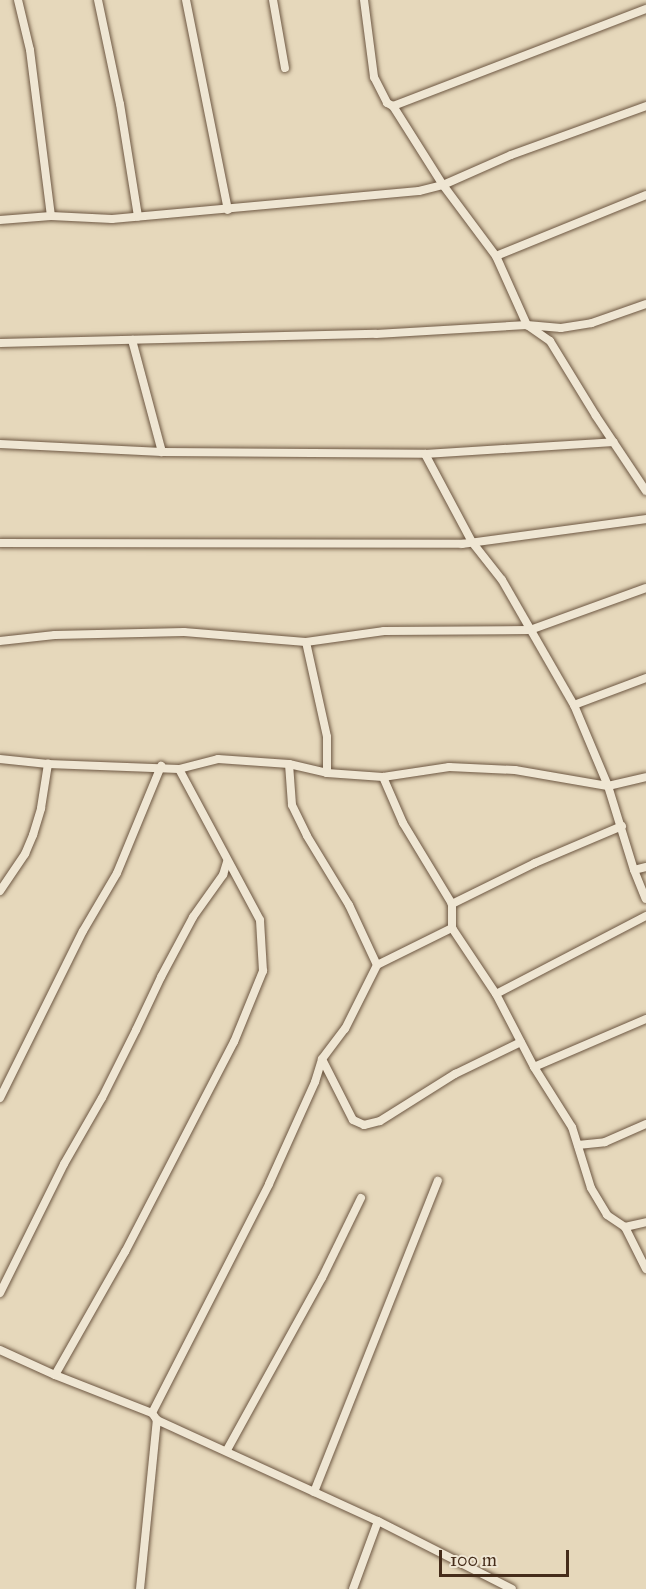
<!DOCTYPE html>
<html>
<head>
<meta charset="utf-8">
<style>
  body { margin:0 }
  #map { position:relative; width:646px; height:1589px; overflow:hidden; background:#e6d8bb; font-family:"IM FELL Great Primer",serif }
  div>[style] { position:absolute }
  .roads { filter:drop-shadow(0 0 2px #6d5742) drop-shadow(0 0 2px #6d5742) }
  .minor>* { height:8px; margin:-4px; padding:0 4px; transform-origin:4px; border-radius:4px; background:#efe6d3 }
  span { translate:-50% -50%; white-space:nowrap; text-align:center; line-height:1.15; -webkit-text-stroke:6px #efe6d3; paint-order:stroke }
  .scale { position:absolute; left:439px; top:1550px; width:130px; height:27px; box-sizing:border-box; border:3px solid #452c1a; border-top:0; padding-left:8px; font-size:18px; line-height:21px; white-space:nowrap; color:#452c1a; -webkit-text-stroke:4px #efe6d3; paint-order:stroke }
</style>
</head>
<body>
<div id="map">
  <div class="roads">
    <div class="minor">
      <div style="left:18px;top:0;width:51px;rotate:76.5deg"></div>
      <div style="left:30px;top:50px;width:167px;rotate:82.8deg"></div>
      <div style="left:98px;top:0;width:106px;rotate:78.1deg"></div>
      <div style="left:120px;top:104px;width:114px;rotate:80.9deg"></div>
      <div style="left:186px;top:0;width:214px;rotate:78.7deg"></div>
      <div style="left:273px;top:0;width:69px;rotate:80deg"></div>
      <div style="left:364px;top:0;width:78px;rotate:82.6deg"></div>
      <div style="left:374px;top:77px;width:29px;rotate:63deg"></div>
      <div style="left:387px;top:103px;width:7px;rotate:27deg"></div>
      <div style="left:393px;top:106px;width:93px;rotate:57.7deg"></div>
      <div style="left:443px;top:185px;width:89px;rotate:53.3deg"></div>
      <div style="left:496px;top:256px;width:76px;rotate:65.8deg"></div>
      <div style="left:527px;top:325px;width:28px;rotate:35deg"></div>
      <div style="left:550px;top:341px;width:88px;rotate:58.5deg"></div>
      <div style="left:596px;top:416px;width:90px;rotate:56.3deg"></div>
      <div style="left:393px;top:106px;width:271px;rotate:-21deg"></div>
      <div style="left:0;top:220px;width:51px;rotate:-4.5deg"></div>
      <div style="left:51px;top:216px;width:61px;rotate:2.8deg"></div>
      <div style="left:112px;top:219px;width:308px;rotate:-5.2deg"></div>
      <div style="left:419px;top:191px;width:25px;rotate:-14deg"></div>
      <div style="left:443px;top:185px;width:74px;rotate:-23.8deg"></div>
      <div style="left:511px;top:155px;width:144px;rotate:-19.9deg"></div>
      <div style="left:496px;top:256px;width:162px;rotate:-22.1deg"></div>
      <div style="left:132px;top:340px;width:116px;rotate:75deg"></div>
      <div style="left:0;top:343px;width:376px;rotate:-1.4deg"></div>
      <div style="left:376px;top:334px;width:151px;rotate:-3.4deg"></div>
      <div style="left:527px;top:325px;width:34px;rotate:5deg"></div>
      <div style="left:561px;top:328px;width:31px;rotate:-9deg"></div>
      <div style="left:592px;top:323px;width:57px;rotate:-19.4deg"></div>
      <div style="left:0;top:444px;width:162px;rotate:2.8deg"></div>
      <div style="left:162px;top:452px;width:263px;rotate:0.4deg"></div>
      <div style="left:425px;top:454px;width:189px;rotate:-3.6deg"></div>
      <div style="left:425px;top:454px;width:100px;rotate:61.9deg"></div>
      <div style="left:472px;top:542px;width:48px;rotate:51.7deg"></div>
      <div style="left:502px;top:580px;width:144px;rotate:60.1deg"></div>
      <div style="left:574px;top:705px;width:88px;rotate:67.2deg"></div>
      <div style="left:608px;top:786px;width:88px;rotate:72.8deg"></div>
      <div style="left:0;top:543px;width:462px;rotate:0.1deg"></div>
      <div style="left:462px;top:544px;width:186px;rotate:-7.7deg"></div>
      <div style="left:0;top:641px;width:55px;rotate:-6.2deg"></div>
      <div style="left:55px;top:635px;width:129px;rotate:-1.3deg"></div>
      <div style="left:184px;top:632px;width:122px;rotate:4.7deg"></div>
      <div style="left:306px;top:642px;width:79px;rotate:-8deg"></div>
      <div style="left:384px;top:631px;width:146px;rotate:-0.4deg"></div>
      <div style="left:530px;top:630px;width:123px;rotate:-19.9deg"></div>
      <div style="left:306px;top:642px;width:97px;rotate:77.5deg"></div>
      <div style="left:327px;top:737px;width:36px;rotate:90deg"></div>
      <div style="left:574px;top:705px;width:77px;rotate:-20.6deg"></div>
      <div style="left:0;top:759px;width:48px;rotate:5.9deg"></div>
      <div style="left:48px;top:764px;width:131px;rotate:2.2deg"></div>
      <div style="left:179px;top:769px;width:40px;rotate:-14.4deg"></div>
      <div style="left:218px;top:759px;width:71px;rotate:4deg"></div>
      <div style="left:289px;top:764px;width:39px;rotate:13deg"></div>
      <div style="left:327px;top:773px;width:56px;rotate:4.1deg"></div>
      <div style="left:383px;top:777px;width:67px;rotate:-8.6deg"></div>
      <div style="left:449px;top:767px;width:66px;rotate:2.6deg"></div>
      <div style="left:515px;top:770px;width:94px;rotate:9.8deg"></div>
      <div style="left:608px;top:786px;width:39px;rotate:-13deg"></div>
      <div style="left:289px;top:764px;width:41px;rotate:85.8deg"></div>
      <div style="left:292px;top:805px;width:34px;rotate:64deg"></div>
      <div style="left:307px;top:836px;width:81px;rotate:58.7deg"></div>
      <div style="left:349px;top:905px;width:66px;rotate:65deg"></div>
      <div style="left:377px;top:965px;width:84px;rotate:-26.3deg"></div>
      <div style="left:383px;top:777px;width:50px;rotate:66.5deg"></div>
      <div style="left:403px;top:823px;width:95px;rotate:58.8deg"></div>
      <div style="left:622px;top:826px;width:95px;rotate:157deg"></div>
      <div style="left:535px;top:863px;width:93px;rotate:153.7deg"></div>
      <div style="left:452px;top:904px;width:24px;rotate:90deg"></div>
      <div style="left:452px;top:928px;width:79px;rotate:56.3deg"></div>
      <div style="left:496px;top:994px;width:82px;rotate:62.5deg"></div>
      <div style="left:534px;top:1067px;width:71px;rotate:57.7deg"></div>
      <div style="left:572px;top:1127px;width:64px;rotate:72.7deg"></div>
      <div style="left:591px;top:1188px;width:31px;rotate:59deg"></div>
      <div style="left:607px;top:1215px;width:22px;rotate:34deg"></div>
      <div style="left:625px;top:1227px;width:22px;rotate:-13deg"></div>
      <div style="left:646px;top:867px;width:12px;rotate:166deg"></div>
      <div style="left:634px;top:870px;width:31px;rotate:68deg"></div>
      <div style="left:0;top:891px;width:45px;rotate:-56deg"></div>
      <div style="left:25px;top:854px;width:21px;rotate:-67deg"></div>
      <div style="left:33px;top:835px;width:28px;rotate:-73deg"></div>
      <div style="left:41px;top:808px;width:45px;rotate:-81deg"></div>
      <div style="left:496px;top:994px;width:169px;rotate:-27.5deg"></div>
      <div style="left:322px;top:1059px;width:68px;rotate:63.1deg"></div>
      <div style="left:353px;top:1120px;width:12px;rotate:24deg"></div>
      <div style="left:364px;top:1125px;width:16px;rotate:-14deg"></div>
      <div style="left:380px;top:1121px;width:89px;rotate:-32.1deg"></div>
      <div style="left:455px;top:1074px;width:73px;rotate:-25.9deg"></div>
      <div style="left:534px;top:1067px;width:122px;rotate:-23.2deg"></div>
      <div style="left:0;top:1098px;width:186px;rotate:-63.6deg"></div>
      <div style="left:83px;top:931px;width:67px;rotate:-59.6deg"></div>
      <div style="left:117px;top:873px;width:116px;rotate:-67.6deg"></div>
      <div style="left:578px;top:1145px;width:27px;rotate:-6deg"></div>
      <div style="left:605px;top:1142px;width:45px;rotate:-23.7deg"></div>
      <div style="left:625px;top:1227px;width:47px;rotate:63.4deg"></div>
      <div style="left:0;top:1293px;width:144px;rotate:-63.6deg"></div>
      <div style="left:64px;top:1164px;width:76px;rotate:-60.1deg"></div>
      <div style="left:102px;top:1098px;width:76px;rotate:-63.4deg"></div>
      <div style="left:136px;top:1030px;width:59px;rotate:-64.7deg"></div>
      <div style="left:161px;top:977px;width:68px;rotate:-61.9deg"></div>
      <div style="left:193px;top:917px;width:52px;rotate:-54.5deg"></div>
      <div style="left:223px;top:875px;width:14px;rotate:-73deg"></div>
      <div style="left:0;top:1350px;width:60px;rotate:24.4deg"></div>
      <div style="left:55px;top:1375px;width:104px;rotate:21.4deg"></div>
      <div style="left:152px;top:1413px;width:9px;rotate:54deg"></div>
      <div style="left:157px;top:1420px;width:243px;rotate:24.6deg"></div>
      <div style="left:378px;top:1521px;width:150px;rotate:26.9deg"></div>
      <div style="left:55px;top:1375px;width:142px;rotate:-60.4deg"></div>
      <div style="left:125px;top:1252px;width:237px;rotate:-62.6deg"></div>
      <div style="left:234px;top:1042px;width:77px;rotate:-67.8deg"></div>
      <div style="left:263px;top:971px;width:51px;rotate:-93.4deg"></div>
      <div style="left:260px;top:920px;width:171px;rotate:-118.2deg"></div>
      <div style="left:152px;top:1413px;width:257px;rotate:-62.9deg"></div>
      <div style="left:269px;top:1184px;width:112px;rotate:-65.7deg"></div>
      <div style="left:315px;top:1082px;width:24px;rotate:-73deg"></div>
      <div style="left:322px;top:1059px;width:38px;rotate:-53deg"></div>
      <div style="left:345px;top:1029px;width:72px;rotate:-63.4deg"></div>
      <div style="left:227px;top:1450px;width:196px;rotate:-61.1deg"></div>
      <div style="left:322px;top:1278px;width:89px;rotate:-64deg"></div>
      <div style="left:314px;top:1492px;width:335px;rotate:-68.3deg"></div>
      <div style="left:140px;top:1589px;width:170px;rotate:-84.3deg"></div>
      <div style="left:353px;top:1589px;width:72px;rotate:-69.8deg"></div>
    </div>
  </div>
  <div class="scale">100 m</div>
</div>
</body>
</html>
